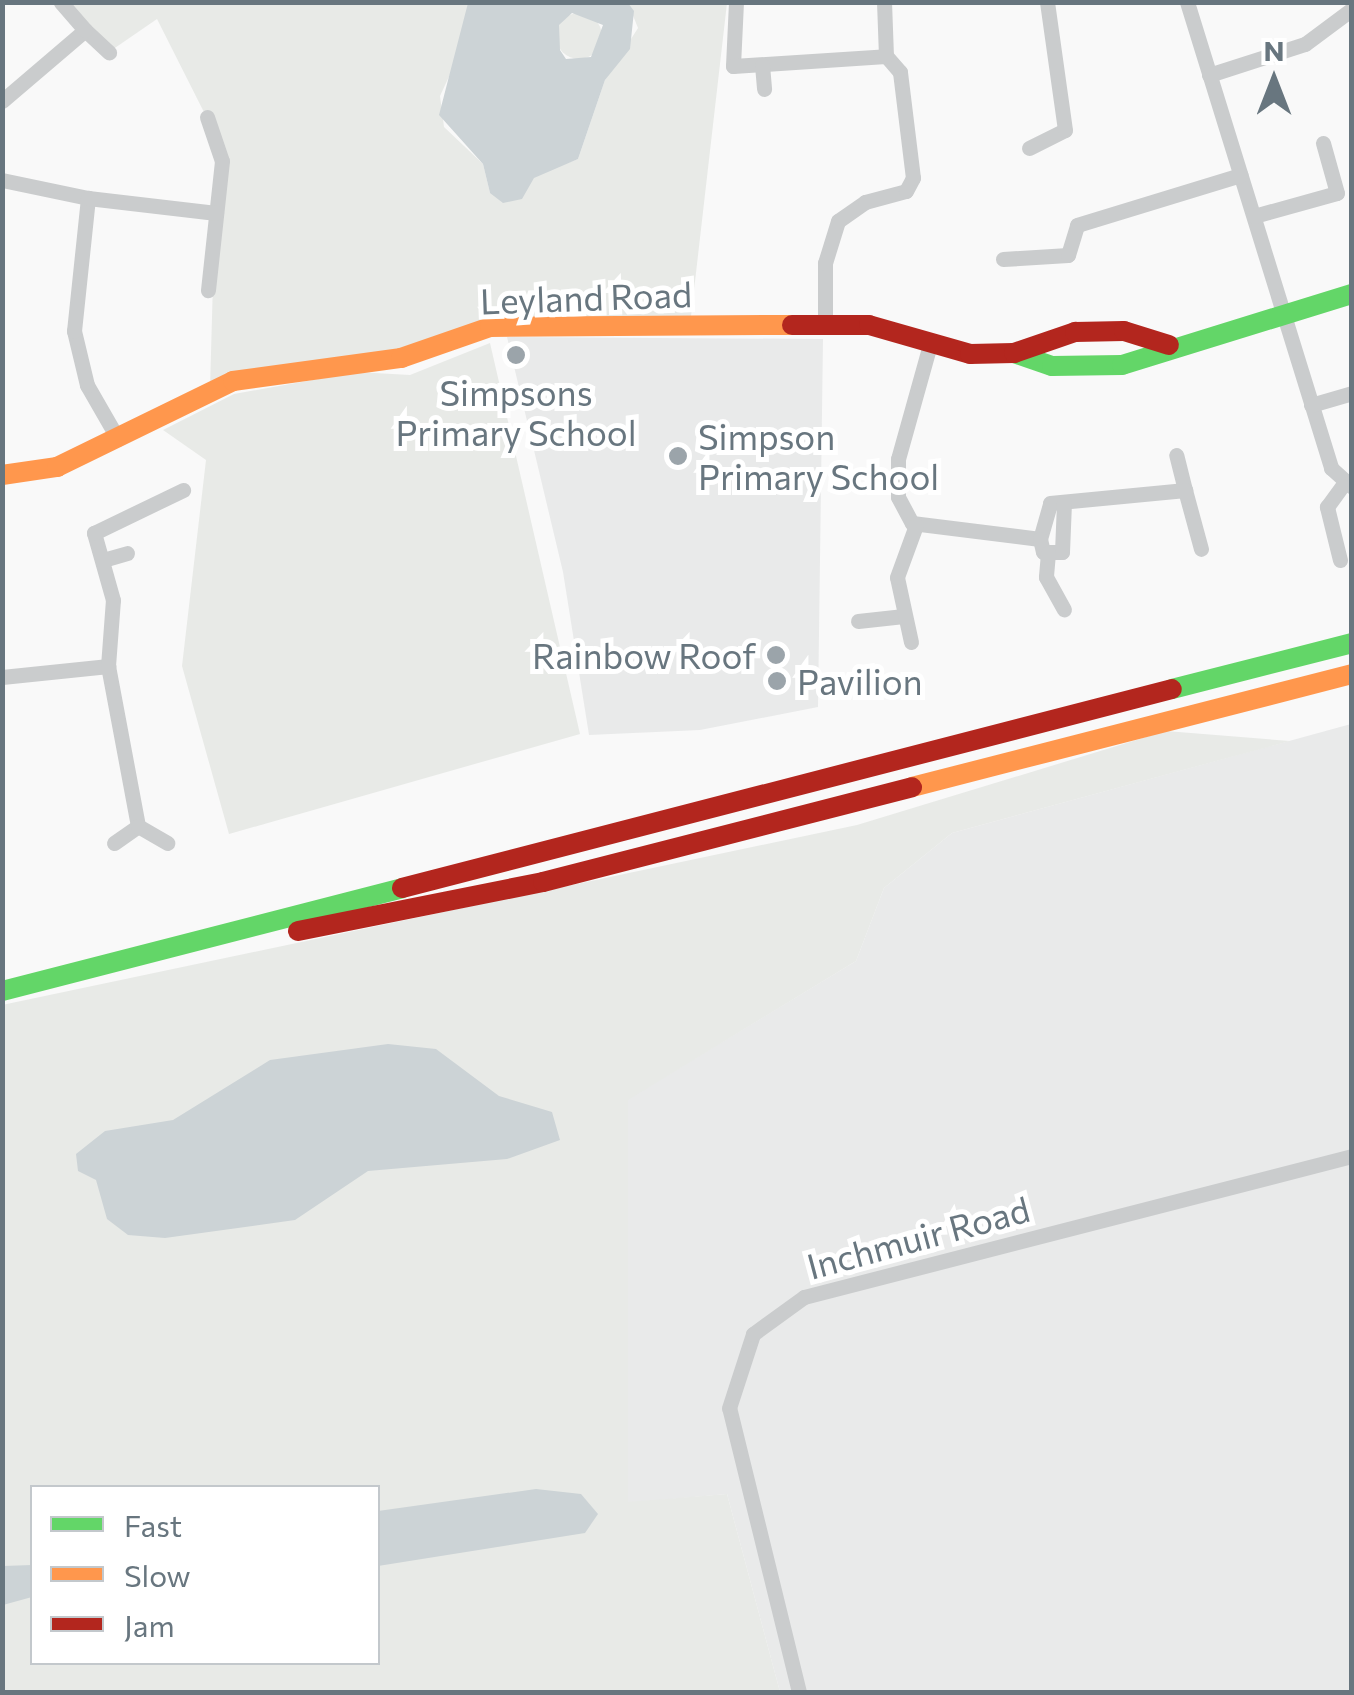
<!DOCTYPE html>
<html>
<head>
<meta charset="utf-8">
<style>
  body { margin:0 }
  #map { position:relative; width:1354px; height:1695px; overflow:hidden; background:#f9f9f9; font-family:Commissioner,sans-serif }
  div>[style] { position:absolute }
  .built>* { inset:0; background:#e9eaea }
  .green>* { inset:0; background:#e8eae7 }
  .round { border-radius:50% }
  .water>* { inset:0; background:#ccd3d6 }
  .street>* { height:15px; margin:-7.5px; padding:0 7.5px; transform-origin:7.5px; border-radius:7.5px; background:#cacccd }
  .fast>* { height:20px; margin:-10px; padding:0 10px; transform-origin:10px; border-radius:10px; background:#63d668 }
  .slow>* { height:20px; margin:-10px; padding:0 10px; transform-origin:10px; border-radius:10px; background:#ff974d }
  .jam>* { height:20px; margin:-10px; padding:0 10px; transform-origin:10px; border-radius:10px; background:#b3261e }
  .dots>* { width:28px; height:28px; translate:-50% -50%; box-sizing:border-box; border:5px solid #fff; border-radius:50% }
  span { translate:-50% -50%; white-space:nowrap; text-align:center; line-height:1.15; -webkit-text-stroke:10px #fff; paint-order:stroke }
  .street-label { font-size:35px; color:#68767f }
  .poi-label { font-size:35px; color:#68767f }
  .left { translate:0 -50%; text-align:left }
  .right { translate:-100% -50%; text-align:right }
  .frame { position:absolute; inset:0; border:5px solid #68767f; pointer-events:none }
  .legend { position:absolute; left:30px; top:1485px; width:350px; height:180px; box-sizing:border-box; background:#fff; border:2px solid #c3c8cc; margin:0; padding:12px 18px; list-style:none; font-size:30px; color:#68767f }
  .legend li { display:flex; align-items:center; gap:20px; height:50px }
  .legend b { width:50px; border:2px solid #c3c8cc }
  .north { position:absolute; left:1224px; top:30px; width:100px; height:100px; -webkit-text-stroke:8px #fff; paint-order:stroke; rotate:0deg; font-size:28px; font-weight:700; line-height:40px; text-align:center; color:#68767f }
  .north::after { content:''; display:block; margin:auto; width:35px; height:45px; background:#68767f; clip-path:polygon(50% 0,100% 100%,50% 72%,0 100%) }
</style>
</head>
<body>
<div id="map">
  <div class="built">
    <div style="clip-path:polygon(507px 337px,823px 339px,818px 707px,700px 730px,589px 735px,563px 572px)"></div>
    <div style="clip-path:polygon(1351px 724px,1351px 1692px,780px 1692px,727px 1494px,628px 1503px,628px 1099px,856px 961px,884px 888px,952px 833px)"></div>
  </div>
  <div class="green">
    <div style="clip-path:polygon(61px 3px,468px 3px,465px 42px,440px 96px,444px 127px,483px 164px,490px 193px,578px 159px,605px 80px,638px 28px,628px 3px,727px 3px,690px 325px,461px 335px,210px 389px,217px 138px,157px 19px,109px 52px)"></div>
    <div class="round" style="left:556px;top:13px;width:46px;height:46px"></div>
    <div style="clip-path:polygon(490px 343px,580px 734px,229px 834px,182px 666px,206px 460px,163px 430px,234px 394px,357px 372px,410px 375px)"></div>
    <div style="clip-path:polygon(evenodd,1166px 731px,1290px 741px,952px 833px,884px 888px,856px 961px,628px 1100px,628px 1502px,727px 1494px,780px 1692px,3px 1692px,2px 1005px,857px 825px,1166px 731px,32px 1488px,378px 1488px,378px 1662px,32px 1662px,32px 1488px)"></div>
  </div>
  <div class="water">
    <div style="clip-path:polygon(evenodd,468px 3px,628px 3px,634px 11px,630px 49px,605px 80px,578px 159px,534px 178px,522px 199px,503px 203px,490px 193px,483px 164px,439px 115px,468px 3px,572px 13px,603px 25px,591px 57px,566px 59px,560px 50px,559px 25px,572px 13px)"></div>
    <div style="clip-path:polygon(388px 1044px,436px 1049px,499px 1096px,552px 1112px,560px 1140px,507px 1159px,368px 1171px,295px 1220px,165px 1238px,128px 1235px,107px 1219px,96px 1180px,78px 1171px,76px 1154px,105px 1131px,173px 1120px,270px 1060px)"></div>
    <div style="clip-path:polygon(536px 1489px,581px 1494px,598px 1514px,585px 1533px,378px 1566px,378px 1511px)"></div>
    <div style="clip-path:polygon(32px 1565px,32px 1597px,3px 1605px,3px 1566px)"></div>
  </div>
  <div class="street">
    <div style="left:736px;top:2px;width:64px;rotate:92.7deg"></div>
    <div style="left:733px;top:66px;width:153px;rotate:-3.7deg"></div>
    <div style="left:1187px;top:2px;width:488px;rotate:72.8deg"></div>
    <div style="left:1331px;top:468px;width:28px;rotate:42deg"></div>
    <div style="left:85px;top:30px;width:33px;rotate:43deg"></div>
    <div style="left:762px;top:65px;width:24px;rotate:85deg"></div>
    <div style="left:1209px;top:75px;width:101px;rotate:-17.9deg"></div>
    <div style="left:1305px;top:44px;width:59px;rotate:-36.7deg"></div>
    <div style="left:2px;top:101px;width:109px;rotate:-40.5deg"></div>
    <div style="left:85px;top:30px;width:37px;rotate:-131deg"></div>
    <div style="left:207px;top:117px;width:46px;rotate:71.2deg"></div>
    <div style="left:222px;top:161px;width:130px;rotate:96.2deg"></div>
    <div style="left:1029px;top:148px;width:40px;rotate:-26.6deg"></div>
    <div style="left:1065px;top:130px;width:129px;rotate:-98deg"></div>
    <div style="left:2px;top:180px;width:88px;rotate:11.8deg"></div>
    <div style="left:1254px;top:216px;width:86px;rotate:-15.5deg"></div>
    <div style="left:1337px;top:193px;width:52px;rotate:-105.6deg"></div>
    <div style="left:1003px;top:259px;width:65px;rotate:-3.5deg"></div>
    <div style="left:1068px;top:255px;width:31px;rotate:-73deg"></div>
    <div style="left:1077px;top:225px;width:171px;rotate:-17deg"></div>
    <div style="left:825px;top:324px;width:61px;rotate:-90deg"></div>
    <div style="left:825px;top:263px;width:44px;rotate:-72.8deg"></div>
    <div style="left:838px;top:221px;width:33px;rotate:-35deg"></div>
    <div style="left:865px;top:202px;width:42px;rotate:-15deg"></div>
    <div style="left:906px;top:191px;width:15px;rotate:-62deg"></div>
    <div style="left:913px;top:178px;width:107px;rotate:-97deg"></div>
    <div style="left:900px;top:72px;width:21px;rotate:-131deg"></div>
    <div style="left:886px;top:56px;width:54px;rotate:-92.1deg"></div>
    <div style="left:929px;top:348px;width:115px;rotate:105.6deg"></div>
    <div style="left:898px;top:459px;width:38px;rotate:90deg"></div>
    <div style="left:898px;top:497px;width:30px;rotate:62deg"></div>
    <div style="left:912px;top:523px;width:129px;rotate:7.1deg"></div>
    <div style="left:1040px;top:539px;width:37px;rotate:-74deg"></div>
    <div style="left:1050px;top:503px;width:136px;rotate:-5.5deg"></div>
    <div style="left:1185px;top:490px;width:36px;rotate:-104deg"></div>
    <div style="left:1311px;top:405px;width:43px;rotate:-16.3deg"></div>
    <div style="left:118px;top:439px;width:62px;rotate:-119.9deg"></div>
    <div style="left:87px;top:385px;width:56px;rotate:-103.5deg"></div>
    <div style="left:74px;top:331px;width:134px;rotate:-84deg"></div>
    <div style="left:88px;top:198px;width:129px;rotate:6.7deg"></div>
    <div style="left:1185px;top:490px;width:61px;rotate:74.8deg"></div>
    <div style="left:1040px;top:539px;width:13px;rotate:77deg"></div>
    <div style="left:1043px;top:552px;width:19px"></div>
    <div style="left:1062px;top:552px;width:50px;rotate:-87.7deg"></div>
    <div style="left:1048px;top:553px;width:24px;rotate:95deg"></div>
    <div style="left:1046px;top:577px;width:37px;rotate:61deg"></div>
    <div style="left:103px;top:560px;width:25px;rotate:-16deg"></div>
    <div style="left:1340px;top:560px;width:55px;rotate:-103.8deg"></div>
    <div style="left:1327px;top:507px;width:26px;rotate:-54deg"></div>
    <div style="left:858px;top:621px;width:46px;rotate:-6.2deg"></div>
    <div style="left:911px;top:642px;width:66px;rotate:-102.2deg"></div>
    <div style="left:897px;top:577px;width:55px;rotate:-69.9deg"></div>
    <div style="left:2px;top:677px;width:107px;rotate:-5.9deg"></div>
    <div style="left:138px;top:826px;width:163px;rotate:-100.6deg"></div>
    <div style="left:108px;top:666px;width:66px;rotate:-85.7deg"></div>
    <div style="left:113px;top:600px;width:70px;rotate:-105.8deg"></div>
    <div style="left:94px;top:533px;width:99px;rotate:-25.8deg"></div>
    <div style="left:114px;top:843px;width:29px;rotate:-35deg"></div>
    <div style="left:138px;top:826px;width:34px;rotate:30deg"></div>
    <div style="left:799px;top:1692px;width:292px;rotate:-103.8deg"></div>
    <div style="left:729px;top:1408px;width:78px;rotate:-72deg"></div>
    <div style="left:753px;top:1334px;width:63px;rotate:-36deg"></div>
    <div style="left:804px;top:1297px;width:566px;rotate:-14.43deg"></div>
  </div>
  <div class="fast">
    <div style="left:1014px;top:353px;width:40px;rotate:18.9deg"></div>
    <div style="left:1052px;top:366px;width:70px;rotate:-0.8deg"></div>
    <div style="left:1122px;top:365px;width:241px;rotate:-17.2deg"></div>
    <div style="left:1172px;top:689px;width:186px;rotate:-14.3deg"></div>
    <div style="left:2px;top:991px;width:413px;rotate:-14.4deg"></div>
  </div>
  <div class="slow">
    <div style="left:2px;top:475px;width:56px;rotate:-8.3deg"></div>
    <div style="left:57px;top:467px;width:196px;rotate:-26deg"></div>
    <div style="left:233px;top:381px;width:170px;rotate:-7.8deg"></div>
    <div style="left:401px;top:358px;width:94px;rotate:-19.2deg"></div>
    <div style="left:490px;top:327px;width:302px;rotate:-0.4deg"></div>
    <div style="left:912px;top:787px;width:454px;rotate:-14.4deg"></div>
  </div>
  <div class="jam">
    <div style="left:792px;top:325px;width:77px"></div>
    <div style="left:869px;top:325px;width:105px;rotate:16deg"></div>
    <div style="left:970px;top:354px;width:44px;rotate:-1.3deg"></div>
    <div style="left:1014px;top:353px;width:65px;rotate:-19deg"></div>
    <div style="left:1075px;top:332px;width:49px;rotate:-1.2deg"></div>
    <div style="left:1124px;top:331px;width:47px;rotate:17.3deg"></div>
    <div style="left:402px;top:888px;width:795px;rotate:-14.49deg"></div>
    <div style="left:298px;top:931px;width:250px;rotate:-11.3deg"></div>
    <div style="left:543px;top:882px;width:381px;rotate:-14.4deg"></div>
  </div>
  <div class="dots">
    <div style="left:516px;top:355px;background:#9ba4aa"></div>
    <div style="left:678px;top:456px;background:#9ba4aa"></div>
    <div style="left:776px;top:655px;background:#9ba4aa"></div>
    <div style="left:777px;top:681px;background:#9ba4aa"></div>
  </div>
  <div class="street-label">
    <span style="left:586px;top:297px;rotate:-2deg">Leyland Road</span>
    <span style="left:918px;top:1237px;rotate:-15deg">Inchmuir Road</span>
  </div>
  <div class="poi-label">
    <span style="left:516px;top:412px">Simpsons<br>Primary School</span>
    <span class="left" style="left:698px;top:456px">Simpson<br>Primary School</span>
    <span class="right" style="left:756px;top:655px">Rainbow Roof</span>
    <span class="left" style="left:797px;top:681px">Pavilion</span>
  </div>
  <div class="frame"></div>
  <ul class="legend">
  <li><b style="height:12px;background:#63d668"></b>Fast</li>
  <li><b style="height:12px;background:#ff974d"></b>Slow</li>
  <li><b style="height:12px;background:#b3261e"></b>Jam</li>
  </ul>
  <div class="north">N</div>
</div>
</body>
</html>
